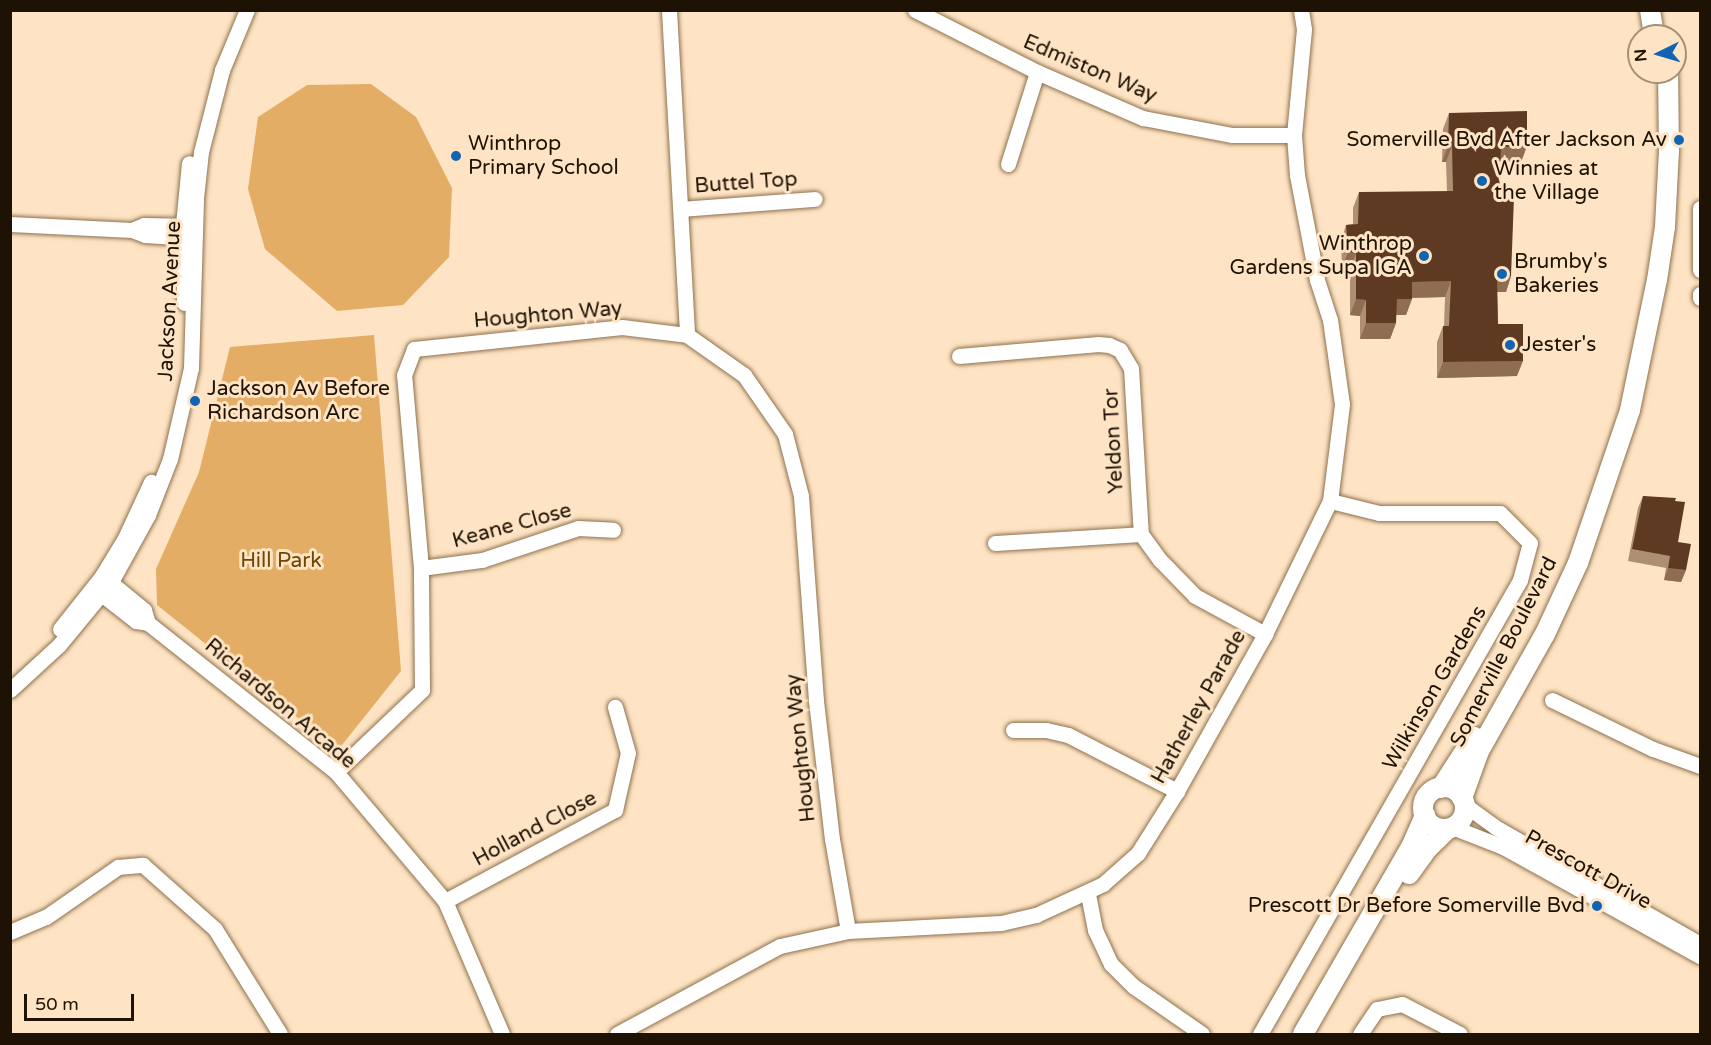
<!DOCTYPE html>
<html>
<head>
<meta charset="utf-8">
<style>
  body { margin:0 }
  #map { position:relative; width:1711px; height:1045px; overflow:hidden; background:#fee4c4; font-family:"Varela Round",sans-serif }
  div>[style] { position:absolute }
  .green>* { inset:0; background:#e3ad66 }
  .roads { filter:drop-shadow(0 0 2px #8e714d) drop-shadow(0 0 2px #8e714d) }
  .minor>* { height:15px; margin:-7.5px; padding:0 7.5px; transform-origin:7.5px; border-radius:7.5px; background:#fff }
  .major>* { height:20px; margin:-10px; padding:0 10px; transform-origin:10px; border-radius:10px; background:#fff }
  .major>.ring { margin:-10px; padding:0; box-sizing:content-box; background:none; border:20px solid #fff; border-radius:50% }
  .wall>* { inset:0; background:#ae8f73 }
  .shaded-wall>* { inset:0; background:#8e6d53 }
  .building>* { inset:0; background:#5e3a22 }
  .dots>* { width:16px; height:16px; translate:-50% -50%; box-sizing:border-box; border:3px solid #fee4c4; border-radius:50% }
  span { translate:-50% -50%; white-space:nowrap; text-align:center; line-height:1.15; -webkit-text-stroke:6px #fee4c4; paint-order:stroke }
  .street-label { font-size:21px; color:#1d1204 }
  .poi-label { font-size:21px; color:#1d1204 }
  .right { translate:-100% -50%; text-align:right }
  .left { translate:0 -50%; text-align:left }
  .park-label { font-size:21px; color:#6f4701 }
  .frame { position:absolute; inset:0; border:12px solid #1d1204; pointer-events:none }
  .north { position:absolute; left:1627px; top:24px; width:60px; height:60px; box-sizing:border-box; background:#fee4c4; border:2px solid #a49077; border-radius:50%; rotate:265deg; font-size:16px; font-weight:700; line-height:24px; text-align:center; color:#1d1204 }
  .north::after { content:''; display:block; margin:auto; width:21px; height:27px; background:#1064b2; clip-path:polygon(50% 0,100% 100%,50% 72%,0 100%) }
  .scale { position:absolute; left:24px; top:994px; width:110px; height:27px; box-sizing:border-box; border:3px solid #1d1204; border-top:0; padding-left:8px; font-size:18px; line-height:21px; white-space:nowrap; color:#1d1204; -webkit-text-stroke:4px #fee4c4; paint-order:stroke }
</style>
</head>
<body>
<div id="map">
  <div class="green">
    <div style="clip-path:polygon(371px 84px,416px 117px,452px 188px,449px 257px,403px 305px,337px 311px,265px 249px,248px 189px,258px 117px,307px 85px)"></div>
    <div style="clip-path:polygon(374px 335px,401px 671px,338px 750px,157px 605px,156px 569px,199px 472px,230px 347px)"></div>
  </div>
  <div class="roads">
    <div class="minor">
      <div style="left:669px;top:10px;width:325px;rotate:86.8deg"></div>
      <div style="left:915px;top:10px;width:137px;rotate:26.9deg"></div>
      <div style="left:1037px;top:72px;width:116px;rotate:23.5deg"></div>
      <div style="left:1143px;top:118px;width:91px;rotate:10.8deg"></div>
      <div style="left:1232px;top:135px;width:62px"></div>
      <div style="left:1008px;top:164px;width:96px;rotate:-72.5deg"></div>
      <div style="left:1700px;top:208px;width:62px;rotate:90deg"></div>
      <div style="left:681px;top:209px;width:134px;rotate:-4.3deg"></div>
      <div style="left:10px;top:224px;width:122px;rotate:2.8deg"></div>
      <div style="left:132px;top:230px;width:14px;rotate:21deg"></div>
      <div style="left:145px;top:235px;width:47px;rotate:3.7deg"></div>
      <div style="left:132px;top:230px;width:13px;rotate:-23deg"></div>
      <div style="left:144px;top:225px;width:47px;rotate:1.2deg"></div>
      <div style="left:1700px;top:298px;width:4px;rotate:-90deg"></div>
      <div style="left:184px;top:303px;width:78px;rotate:-90.7deg"></div>
      <div style="left:183px;top:225px;width:62px;rotate:-84.5deg"></div>
      <div style="left:959px;top:356px;width:140px;rotate:-4.9deg"></div>
      <div style="left:1098px;top:344px;width:11px;rotate:5deg"></div>
      <div style="left:1109px;top:345px;width:12px;rotate:24deg"></div>
      <div style="left:1120px;top:350px;width:21px;rotate:59deg"></div>
      <div style="left:1131px;top:368px;width:166px;rotate:86.6deg"></div>
      <div style="left:1141px;top:534px;width:32px;rotate:54deg"></div>
      <div style="left:1160px;top:560px;width:50px;rotate:45.8deg"></div>
      <div style="left:1195px;top:596px;width:80px;rotate:28.5deg"></div>
      <div style="left:995px;top:543px;width:146px;rotate:-3.5deg"></div>
      <div style="left:421px;top:568px;width:62px;rotate:-7.5deg"></div>
      <div style="left:482px;top:560px;width:101px;rotate:-18.4deg"></div>
      <div style="left:578px;top:528px;width:35px;rotate:3deg"></div>
      <div style="left:104px;top:577px;width:52px;rotate:39.5deg"></div>
      <div style="left:144px;top:610px;width:14px;rotate:73deg"></div>
      <div style="left:95px;top:589px;width:52px;rotate:38deg"></div>
      <div style="left:136px;top:621px;width:12px;rotate:9deg"></div>
      <div style="left:148px;top:623px;width:240px;rotate:38.4deg"></div>
      <div style="left:336px;top:772px;width:169px;rotate:49.8deg"></div>
      <div style="left:445px;top:901px;width:145px;rotate:66.8deg"></div>
      <div style="left:60px;top:629px;width:68px;rotate:-51.6deg"></div>
      <div style="left:102px;top:576px;width:44px;rotate:-58.8deg"></div>
      <div style="left:125px;top:538px;width:62px;rotate:-65.1deg"></div>
      <div style="left:10px;top:690px;width:67px;rotate:-42.6deg"></div>
      <div style="left:59px;top:645px;width:82px;rotate:-50.5deg"></div>
      <div style="left:111px;top:582px;width:77px;rotate:-61.1deg"></div>
      <div style="left:148px;top:515px;width:60px;rotate:-68.6deg"></div>
      <div style="left:170px;top:459px;width:93px;rotate:-77deg"></div>
      <div style="left:191px;top:368px;width:170px;rotate:-88.3deg"></div>
      <div style="left:196px;top:198px;width:46px;rotate:-83.8deg"></div>
      <div style="left:201px;top:152px;width:85px;rotate:-75.6deg"></div>
      <div style="left:222px;top:70px;width:65px;rotate:-67.4deg"></div>
      <div style="left:1552px;top:700px;width:112px;rotate:25.9deg"></div>
      <div style="left:1653px;top:749px;width:50px;rotate:19.9deg"></div>
      <div style="left:1013px;top:730px;width:33px"></div>
      <div style="left:1046px;top:730px;width:23px;rotate:13deg"></div>
      <div style="left:1068px;top:735px;width:123px;rotate:27.2deg"></div>
      <div style="left:336px;top:772px;width:119px;rotate:-43.6deg"></div>
      <div style="left:422px;top:690px;width:122px;rotate:-90.5deg"></div>
      <div style="left:421px;top:568px;width:194px;rotate:-95deg"></div>
      <div style="left:404px;top:375px;width:28px;rotate:-69deg"></div>
      <div style="left:414px;top:349px;width:209px;rotate:-6deg"></div>
      <div style="left:622px;top:327px;width:65px;rotate:7deg"></div>
      <div style="left:687px;top:335px;width:70px;rotate:35.1deg"></div>
      <div style="left:744px;top:375px;width:72px;rotate:55.2deg"></div>
      <div style="left:785px;top:434px;width:64px;rotate:75.5deg"></div>
      <div style="left:801px;top:496px;width:206px;rotate:85.8deg"></div>
      <div style="left:816px;top:701px;width:139px;rotate:83.4deg"></div>
      <div style="left:832px;top:839px;width:93px;rotate:80.1deg"></div>
      <div style="left:1465px;top:805px;width:37px;rotate:36deg"></div>
      <div style="left:1495px;top:827px;width:236px;rotate:29.7deg"></div>
      <div style="left:1452px;top:827px;width:55px;rotate:21.4deg"></div>
      <div style="left:1503px;top:847px;width:225px;rotate:29deg"></div>
      <div style="left:1088px;top:894px;width:37px;rotate:79deg"></div>
      <div style="left:1095px;top:930px;width:38px;rotate:65deg"></div>
      <div style="left:1111px;top:964px;width:31px;rotate:45deg"></div>
      <div style="left:1133px;top:986px;width:84px;rotate:34.8deg"></div>
      <div style="left:445px;top:901px;width:193px;rotate:-28.2deg"></div>
      <div style="left:615px;top:810px;width:58px;rotate:-77.2deg"></div>
      <div style="left:628px;top:753px;width:48px;rotate:-105.8deg"></div>
      <div style="left:10px;top:932px;width:39px;rotate:-23deg"></div>
      <div style="left:46px;top:917px;width:88px;rotate:-34.8deg"></div>
      <div style="left:118px;top:867px;width:25px;rotate:-5deg"></div>
      <div style="left:143px;top:865px;width:96px;rotate:41.6deg"></div>
      <div style="left:215px;top:929px;width:123px;rotate:58.2deg"></div>
      <div style="left:617px;top:1034px;width:185px;rotate:-28.4deg"></div>
      <div style="left:780px;top:946px;width:70px;rotate:-12.4deg"></div>
      <div style="left:848px;top:931px;width:153px;rotate:-3deg"></div>
      <div style="left:1001px;top:923px;width:36px;rotate:-13deg"></div>
      <div style="left:1036px;top:915px;width:74px;rotate:-24.8deg"></div>
      <div style="left:1103px;top:884px;width:47px;rotate:-41.5deg"></div>
      <div style="left:1138px;top:853px;width:73px;rotate:-57.8deg"></div>
      <div style="left:1177px;top:791px;width:180px;rotate:-60.7deg"></div>
      <div style="left:1265px;top:634px;width:148px;rotate:-64deg"></div>
      <div style="left:1330px;top:501px;width:98px;rotate:-82.9deg"></div>
      <div style="left:1342px;top:404px;width:85px;rotate:-98.1deg"></div>
      <div style="left:1330px;top:320px;width:42px;rotate:-108deg"></div>
      <div style="left:1317px;top:280px;width:107px;rotate:-100.8deg"></div>
      <div style="left:1297px;top:175px;width:40px;rotate:-94.3deg"></div>
      <div style="left:1294px;top:135px;width:106px;rotate:-84.6deg"></div>
      <div style="left:1304px;top:29px;width:19px;rotate:-99deg"></div>
      <div style="left:1260px;top:1034px;width:523px;rotate:-60.2deg"></div>
      <div style="left:1520px;top:580px;width:38px;rotate:-75deg"></div>
      <div style="left:1530px;top:543px;width:42px;rotate:-135deg"></div>
      <div style="left:1500px;top:513px;width:121px;rotate:180deg"></div>
      <div style="left:1379px;top:513px;width:50px;rotate:-166.2deg"></div>
      <div style="left:1360px;top:1034px;width:30px;rotate:-56deg"></div>
      <div style="left:1377px;top:1009px;width:25px;rotate:-11deg"></div>
      <div style="left:1402px;top:1004px;width:65px;rotate:27.3deg"></div>
    </div>
    <div class="major">
      <div style="left:1650px;top:10px;width:26px;rotate:81deg"></div>
      <div class="ring" style="left:1423px;top:787px;width:22px;height:22px"></div>
      <div style="left:1441px;top:788px;width:61px;rotate:-57.1deg"></div>
      <div style="left:1462px;top:798px;width:50px;rotate:-70.1deg"></div>
      <div style="left:1479px;top:751px;width:134px;rotate:-60.6deg"></div>
      <div style="left:1545px;top:634px;width:78px;rotate:-65.1deg"></div>
      <div style="left:1578px;top:563px;width:162px;rotate:-71.2deg"></div>
      <div style="left:1630px;top:410px;width:133px;rotate:-78.3deg"></div>
      <div style="left:1657px;top:280px;width:54px;rotate:-81.4deg"></div>
      <div style="left:1665px;top:227px;width:76px;rotate:-87deg"></div>
      <div style="left:1669px;top:151px;width:79px;rotate:-90.7deg"></div>
      <div style="left:1409px;top:874px;width:31px;rotate:-54deg"></div>
      <div style="left:1427px;top:849px;width:29px;rotate:-44deg"></div>
      <div style="left:1303px;top:1034px;width:216px;rotate:-60deg"></div>
      <div style="left:1411px;top:847px;width:35px;rotate:-66deg"></div>
    </div>
  </div>
  <div class="wall">
    <div style="clip-path:polygon(1449px 113px,1527px 146px,1521px 162px,1500px 163px,1499px 197px,1511px 276px,1506px 292px,1497px 292px,1498px 324px,1517px 376px,1437px 378px,1437px 342px,1443px 326px,1444px 326px,1445px 297px,1412px 298px,1406px 315px,1396px 315px,1396px 323px,1390px 339px,1360px 339px,1360px 316px,1350px 315px,1350px 269px,1342px 268px,1341px 241px,1346px 225px,1353px 224px,1353px 208px,1359px 192px,1447px 192px,1446px 162px,1442px 162px,1443px 129px)"></div>
    <div style="clip-path:polygon(1643px 496px,1675px 501px,1678px 542px,1686px 570px,1681px 582px,1664px 580px,1666px 568px,1628px 561px,1638px 508px)"></div>
  </div>
  <div class="shaded-wall">
    <div style="clip-path:polygon(1448px 146px,1452px 146px,1446px 162px,1442px 162px)"></div>
    <div style="clip-path:polygon(1527px 146px,1521px 162px,1495px 163px,1501px 147px)"></div>
    <div style="clip-path:polygon(1348px 252px,1356px 253px,1350px 269px,1342px 268px)"></div>
    <div style="clip-path:polygon(1497px 276px,1511px 276px,1506px 292px,1491px 292px)"></div>
    <div style="clip-path:polygon(1451px 281px,1445px 297px,1406px 298px,1412px 282px)"></div>
    <div style="clip-path:polygon(1356px 299px,1366px 300px,1360px 316px,1350px 315px)"></div>
    <div style="clip-path:polygon(1397px 299px,1412px 299px,1406px 315px,1391px 315px)"></div>
    <div style="clip-path:polygon(1366px 323px,1396px 323px,1390px 339px,1360px 339px)"></div>
    <div style="clip-path:polygon(1523px 361px,1517px 376px,1437px 378px,1443px 362px)"></div>
    <div style="clip-path:polygon(1668px 568px,1686px 570px,1681px 582px,1664px 580px)"></div>
  </div>
  <div class="building">
    <div style="clip-path:polygon(1527px 111px,1527px 146px,1501px 147px,1499px 197px,1514px 197px,1511px 276px,1497px 276px,1498px 324px,1523px 324px,1523px 361px,1443px 362px,1443px 326px,1449px 326px,1451px 281px,1412px 282px,1412px 299px,1397px 299px,1396px 323px,1366px 323px,1366px 300px,1356px 299px,1356px 253px,1348px 252px,1346px 225px,1358px 224px,1359px 192px,1453px 191px,1452px 146px,1448px 146px,1449px 113px)"></div>
    <div style="clip-path:polygon(1643px 496px,1676px 498px,1675px 501px,1685px 502px,1678px 542px,1691px 544px,1686px 570px,1668px 568px,1670px 556px,1632px 549px)"></div>
  </div>
  <div class="dots">
    <div style="left:1679px;top:140px;background:#1064b2"></div>
    <div style="left:456px;top:156px;background:#1064b2"></div>
    <div style="left:1482px;top:181px;background:#1064b2"></div>
    <div style="left:1424px;top:256px;background:#1064b2"></div>
    <div style="left:1502px;top:274px;background:#1064b2"></div>
    <div style="left:1510px;top:345px;background:#1064b2"></div>
    <div style="left:195px;top:401px;background:#1064b2"></div>
    <div style="left:1597px;top:906px;background:#1064b2"></div>
  </div>
  <div class="street-label">
    <span style="left:1090px;top:69px;rotate:23deg">Edmiston Way</span>
    <span style="left:746px;top:183px;rotate:-4deg">Buttel Top</span>
    <span style="left:170px;top:301px;rotate:-87deg">Jackson Avenue</span>
    <span style="left:548px;top:315px;rotate:-5deg">Houghton Way</span>
    <span style="left:1114px;top:441px;rotate:-93deg">Yeldon Tor</span>
    <span style="left:512px;top:526px;rotate:-15deg">Keane Close</span>
    <span style="left:1504px;top:652px;rotate:-63deg">Somerville Boulevard</span>
    <span style="left:1435px;top:688px;rotate:-60deg">Wilkinson Gardens</span>
    <span style="left:280px;top:704px;rotate:40deg">Richardson Arcade</span>
    <span style="left:1199px;top:707px;rotate:-61deg">Hatherley Parade</span>
    <span style="left:801px;top:748px;rotate:-96deg">Houghton Way</span>
    <span style="left:535px;top:829px;rotate:-28deg">Holland Close</span>
    <span style="left:1588px;top:870px;rotate:29deg">Prescott Drive</span>
  </div>
  <div class="poi-label">
    <span class="right" style="left:1667px;top:140px">Somerville Bvd After Jackson Av</span>
    <span class="left" style="left:468px;top:156px">Winthrop<br>Primary School</span>
    <span class="left" style="left:1494px;top:181px">Winnies at<br>the Village</span>
    <span class="right" style="left:1412px;top:256px">Winthrop<br>Gardens Supa IGA</span>
    <span class="left" style="left:1514px;top:274px">Brumby's<br>Bakeries</span>
    <span class="left" style="left:1522px;top:345px">Jester's</span>
    <span class="left" style="left:207px;top:401px">Jackson Av Before<br>Richardson Arc</span>
    <span class="right" style="left:1585px;top:906px">Prescott Dr Before Somerville Bvd</span>
  </div>
  <div class="park-label">
    <span style="left:281px;top:561px">Hill Park</span>
  </div>
  <div class="frame"></div>
  <div class="north">N</div>
  <div class="scale">50 m</div>
</div>
</body>
</html>
